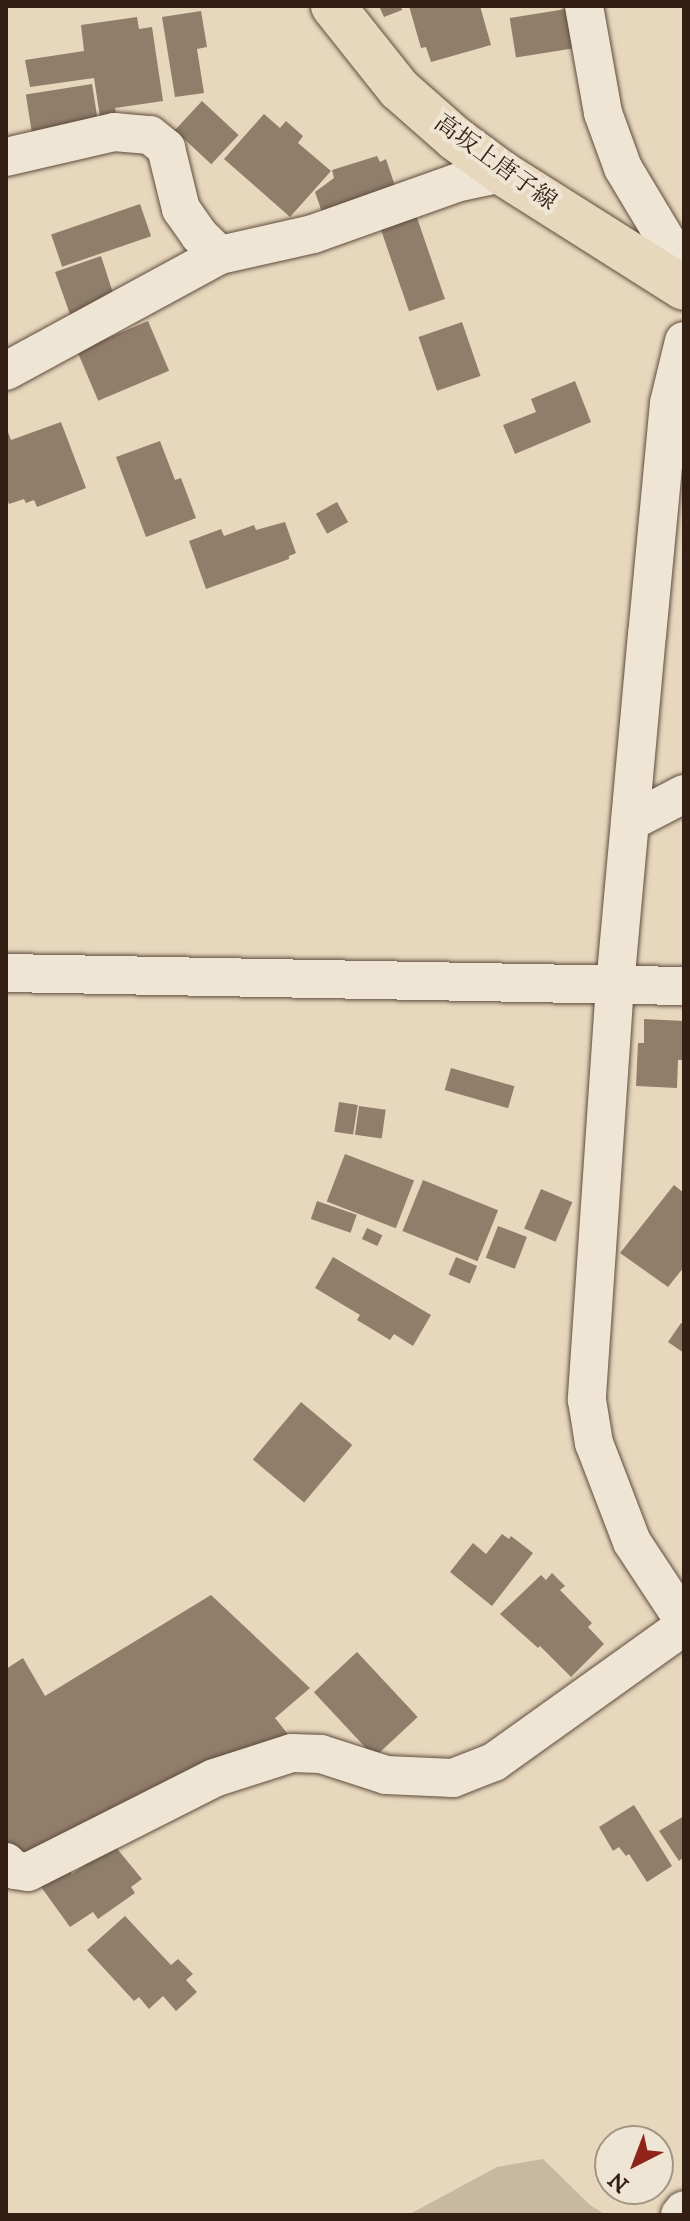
<!DOCTYPE html>
<html>
<head>
<meta charset="utf-8">
<style>
  body { margin:0 }
  #map { position:relative; width:690px; height:2221px; overflow:hidden; background:#e7d7bd; font-family:"IM FELL DW Pica","Noto Serif JP",serif }
  div>[style] { position:absolute }
  .green>* { inset:0; background:#c8b8a0 }
  .building>* { inset:0; background:#907e6b; transform-origin:0 0 }
  .roads { filter:drop-shadow(0 0 2px #5f4c3d) drop-shadow(0 0 2px #5f4c3d) }
  .minor>* { height:38px; margin:-19px; padding:0 19px; transform-origin:19px; border-radius:19px; background:#efe5d4 }
  .major>* { height:44px; margin:-22px; padding:0 22px; transform-origin:22px; border-radius:22px; background:#e7d7bd }
  span { translate:-50% -50%; white-space:nowrap; text-align:center; line-height:1.15; -webkit-text-stroke:8px #efe5d4; paint-order:stroke }
  .street-label { font-size:24px; color:#321e12 }
  .frame { position:absolute; inset:0; border:8px solid #321e12; pointer-events:none }
  .north { position:absolute; left:594px; top:2125px; width:80px; height:80px; box-sizing:border-box; background:#efe5d4; border:2px solid #a39586; border-radius:50%; rotate:222deg; font-size:22px; font-weight:700; line-height:32px; text-align:center; color:#321e12 }
  .north::after { content:''; display:block; margin:auto; width:28px; height:36px; background:#8f2418; clip-path:polygon(50% 0,100% 100%,50% 72%,0 100%) }
</style>
</head>
<body>
<div id="map">
  <div class="green">
    <div style="clip-path:polygon(543px 2159px,590px 2205px,606px 2215px,408px 2215px,497px 2167px)"></div>
  </div>
  <div class="building">
    <div style="clip-path:polygon(379px 6px,401px 6px,402px 10px,384px 17px)"></div>
    <div style="clip-path:polygon(409px 6px,480px 6px,491px 45px,431px 62px,426px 47px,421px 48px)"></div>
    <div style="left:566px;top:9px;width:40px;height:57px;rotate:81deg"></div>
    <div style="clip-path:polygon(201px 11px,207px 47px,197px 49px,204px 93px,175px 97px,162px 17px)"></div>
    <div style="clip-path:polygon(137px 17px,139px 29px,152px 27px,163px 101px,115px 108px,118px 121px,101px 124px,94px 78px,30px 87px,25px 60px,84px 51px,81px 25px)"></div>
    <div style="left:92px;top:84px;width:44px;height:67px;rotate:81deg"></div>
    <div style="left:202px;top:101px;width:50px;height:40px;rotate:43deg"></div>
    <div style="clip-path:polygon(264px 114px,280px 128px,286px 121px,303px 136px,298px 143px,331px 171px,290px 217px,224px 159px)"></div>
    <div style="clip-path:polygon(377px 156px,380px 162px,386px 159px,397px 192px,323px 215px,315px 192px,334px 178px,332px 170px)"></div>
    <div style="left:140px;top:204px;width:34px;height:94px;rotate:71deg"></div>
    <div style="left:415px;top:212px;width:92px;height:38px;rotate:71deg"></div>
    <div style="clip-path:polygon(101px 256px,113px 293px,71px 317px,55px 272px)"></div>
    <div style="left:148px;top:321px;width:54px;height:77px;rotate:67deg"></div>
    <div style="left:462px;top:322px;width:57px;height:46px;rotate:71deg"></div>
    <div style="clip-path:polygon(575px 381px,591px 422px,515px 454px,503px 425px,536px 412px,531px 399px)"></div>
    <div style="clip-path:polygon(61px 422px,86px 488px,37px 507px,34px 500px,26px 503px,24px 499px,9px 504px,6px 496px,6px 427px,11px 440px)"></div>
    <div style="clip-path:polygon(160px 441px,175px 480px,181px 478px,196px 518px,146px 537px,116px 457px)"></div>
    <div style="left:337px;top:502px;width:23px;height:24px;rotate:61deg"></div>
    <div style="clip-path:polygon(285px 522px,296px 553px,289px 556px,289px 559px,206px 589px,189px 541px,221px 529px,224px 536px,254px 525px,256px 530px)"></div>
    <div style="clip-path:polygon(644px 1019px,684px 1021px,684px 1060px,678px 1060px,677px 1088px,636px 1086px,638px 1043px,644px 1043px)"></div>
    <div style="left:451px;top:1068px;width:66px;height:23px;rotate:16deg"></div>
    <div style="left:339px;top:1102px;width:19px;height:30px;rotate:9deg"></div>
    <div style="left:359px;top:1106px;width:27px;height:29px;rotate:8deg"></div>
    <div style="left:345px;top:1154px;width:74px;height:51px;rotate:21deg"></div>
    <div style="left:423px;top:1180px;width:81px;height:55px;rotate:22deg"></div>
    <div style="clip-path:polygon(674px 1185px,684px 1193px,684px 1267px,668px 1287px,620px 1253px)"></div>
    <div style="left:541px;top:1189px;width:34px;height:43px;rotate:23deg"></div>
    <div style="left:317px;top:1201px;width:42px;height:19px;rotate:19deg"></div>
    <div style="left:498px;top:1226px;width:31px;height:34px;rotate:21deg"></div>
    <div style="left:367px;top:1228px;width:17px;height:12px;rotate:25deg"></div>
    <div style="clip-path:polygon(333px 1257px,431px 1315px,413px 1346px,394px 1334px,390px 1340px,357px 1320px,360px 1315px,315px 1288px)"></div>
    <div style="left:456px;top:1257px;width:23px;height:19px;rotate:23deg"></div>
    <div style="clip-path:polygon(681px 1323px,684px 1325px,684px 1353px,668px 1342px)"></div>
    <div style="left:301px;top:1402px;width:67px;height:75px;rotate:40deg"></div>
    <div style="clip-path:polygon(502px 1534px,509px 1539px,511px 1536px,533px 1553px,492px 1606px,450px 1572px,473px 1543px,486px 1554px)"></div>
    <div style="clip-path:polygon(552px 1573px,565px 1586px,560px 1590px,592px 1623px,588px 1627px,604px 1644px,571px 1677px,540px 1646px,538px 1648px,500px 1614px,541px 1575px,546px 1580px)"></div>
    <div style="clip-path:polygon(211px 1595px,310px 1688px,275px 1718px,295px 1743px,19px 1862px,6px 1850px,6px 1669px,23px 1658px,45px 1696px)"></div>
    <div style="left:357px;top:1652px;width:89px;height:59px;rotate:47deg"></div>
    <div style="clip-path:polygon(634px 1805px,672px 1866px,647px 1882px,629px 1854px,626px 1856px,619px 1847px,613px 1851px,599px 1827px)"></div>
    <div style="clip-path:polygon(684px 1816px,684px 1857px,679px 1861px,659px 1831px)"></div>
    <div style="clip-path:polygon(114px 1845px,142px 1879px,131px 1887px,135px 1893px,98px 1919px,93px 1912px,70px 1927px,36px 1880px,63px 1861px,72px 1874px)"></div>
    <div style="clip-path:polygon(125px 1916px,171px 1965px,178px 1959px,193px 1974px,186px 1980px,197px 1992px,176px 2011px,163px 1996px,149px 2009px,139px 1997px,134px 2001px,87px 1950px)"></div>
  </div>
  <div class="roads">
    <div class="minor">
      <div style="left:584px;top:6px;width:109px;rotate:79.9deg"></div>
      <div style="left:603px;top:113px;width:59px;rotate:70deg"></div>
      <div style="left:623px;top:168px;width:119px;rotate:59.1deg"></div>
      <div style="left:6px;top:157px;width:111px;rotate:-13deg"></div>
      <div style="left:114px;top:132px;width:36px;rotate:5deg"></div>
      <div style="left:150px;top:135px;width:21px;rotate:39deg"></div>
      <div style="left:166px;top:148px;width:63px;rotate:76.2deg"></div>
      <div style="left:181px;top:209px;width:32px;rotate:55deg"></div>
      <div style="left:199px;top:235px;width:29px;rotate:44deg"></div>
      <div style="left:220px;top:255px;width:95px;rotate:-12.7deg"></div>
      <div style="left:313px;top:234px;width:152px;rotate:-19.6deg"></div>
      <div style="left:456px;top:183px;width:47px;rotate:-12.3deg"></div>
      <div style="left:684px;top:341px;width:64px;rotate:103.6deg"></div>
      <div style="left:669px;top:403px;width:232px;rotate:95.4deg"></div>
      <div style="left:647px;top:634px;width:352px;rotate:95.2deg"></div>
      <div style="left:615px;top:985px;width:416px;rotate:93.9deg"></div>
      <div style="left:587px;top:1400px;width:44px;rotate:80.8deg"></div>
      <div style="left:594px;top:1443px;width:106px;rotate:69deg"></div>
      <div style="left:632px;top:1542px;width:95px;rotate:56.6deg"></div>
      <div style="left:6px;top:371px;width:243px;rotate:-28.5deg"></div>
      <div style="left:630px;top:822px;width:61px;rotate:-27.4deg"></div>
      <div style="left:6px;top:973px;width:678px;rotate:1.1deg"></div>
      <div style="left:6px;top:1862px;width:11px;rotate:45deg"></div>
      <div style="left:14px;top:1870px;width:14px;rotate:8deg"></div>
      <div style="left:28px;top:1872px;width:208px;rotate:-26.8deg"></div>
      <div style="left:214px;top:1778px;width:82px;rotate:-17.8deg"></div>
      <div style="left:292px;top:1753px;width:29px;rotate:2deg"></div>
      <div style="left:321px;top:1754px;width:68px;rotate:17.9deg"></div>
      <div style="left:386px;top:1775px;width:67px;rotate:2.6deg"></div>
      <div style="left:453px;top:1778px;width:44px;rotate:-21.3deg"></div>
      <div style="left:494px;top:1762px;width:234px;rotate:-35.6deg"></div>
      <div style="left:680px;top:2215px;width:6px;rotate:-51deg"></div>
    </div>
    <div class="major">
      <div style="left:333px;top:6px;width:106px;rotate:51.5deg"></div>
      <div style="left:399px;top:89px;width:76px;rotate:41.3deg"></div>
      <div style="left:456px;top:139px;width:57px;rotate:36.5deg"></div>
      <div style="left:502px;top:173px;width:215px;rotate:32.3deg"></div>
    </div>
  </div>
  <div class="street-label">
    <span style="left:495px;top:163px;rotate:36deg">高坂上唐子線</span>
  </div>
  <div class="frame"></div>
  <div class="north">N</div>
</div>
</body>
</html>
